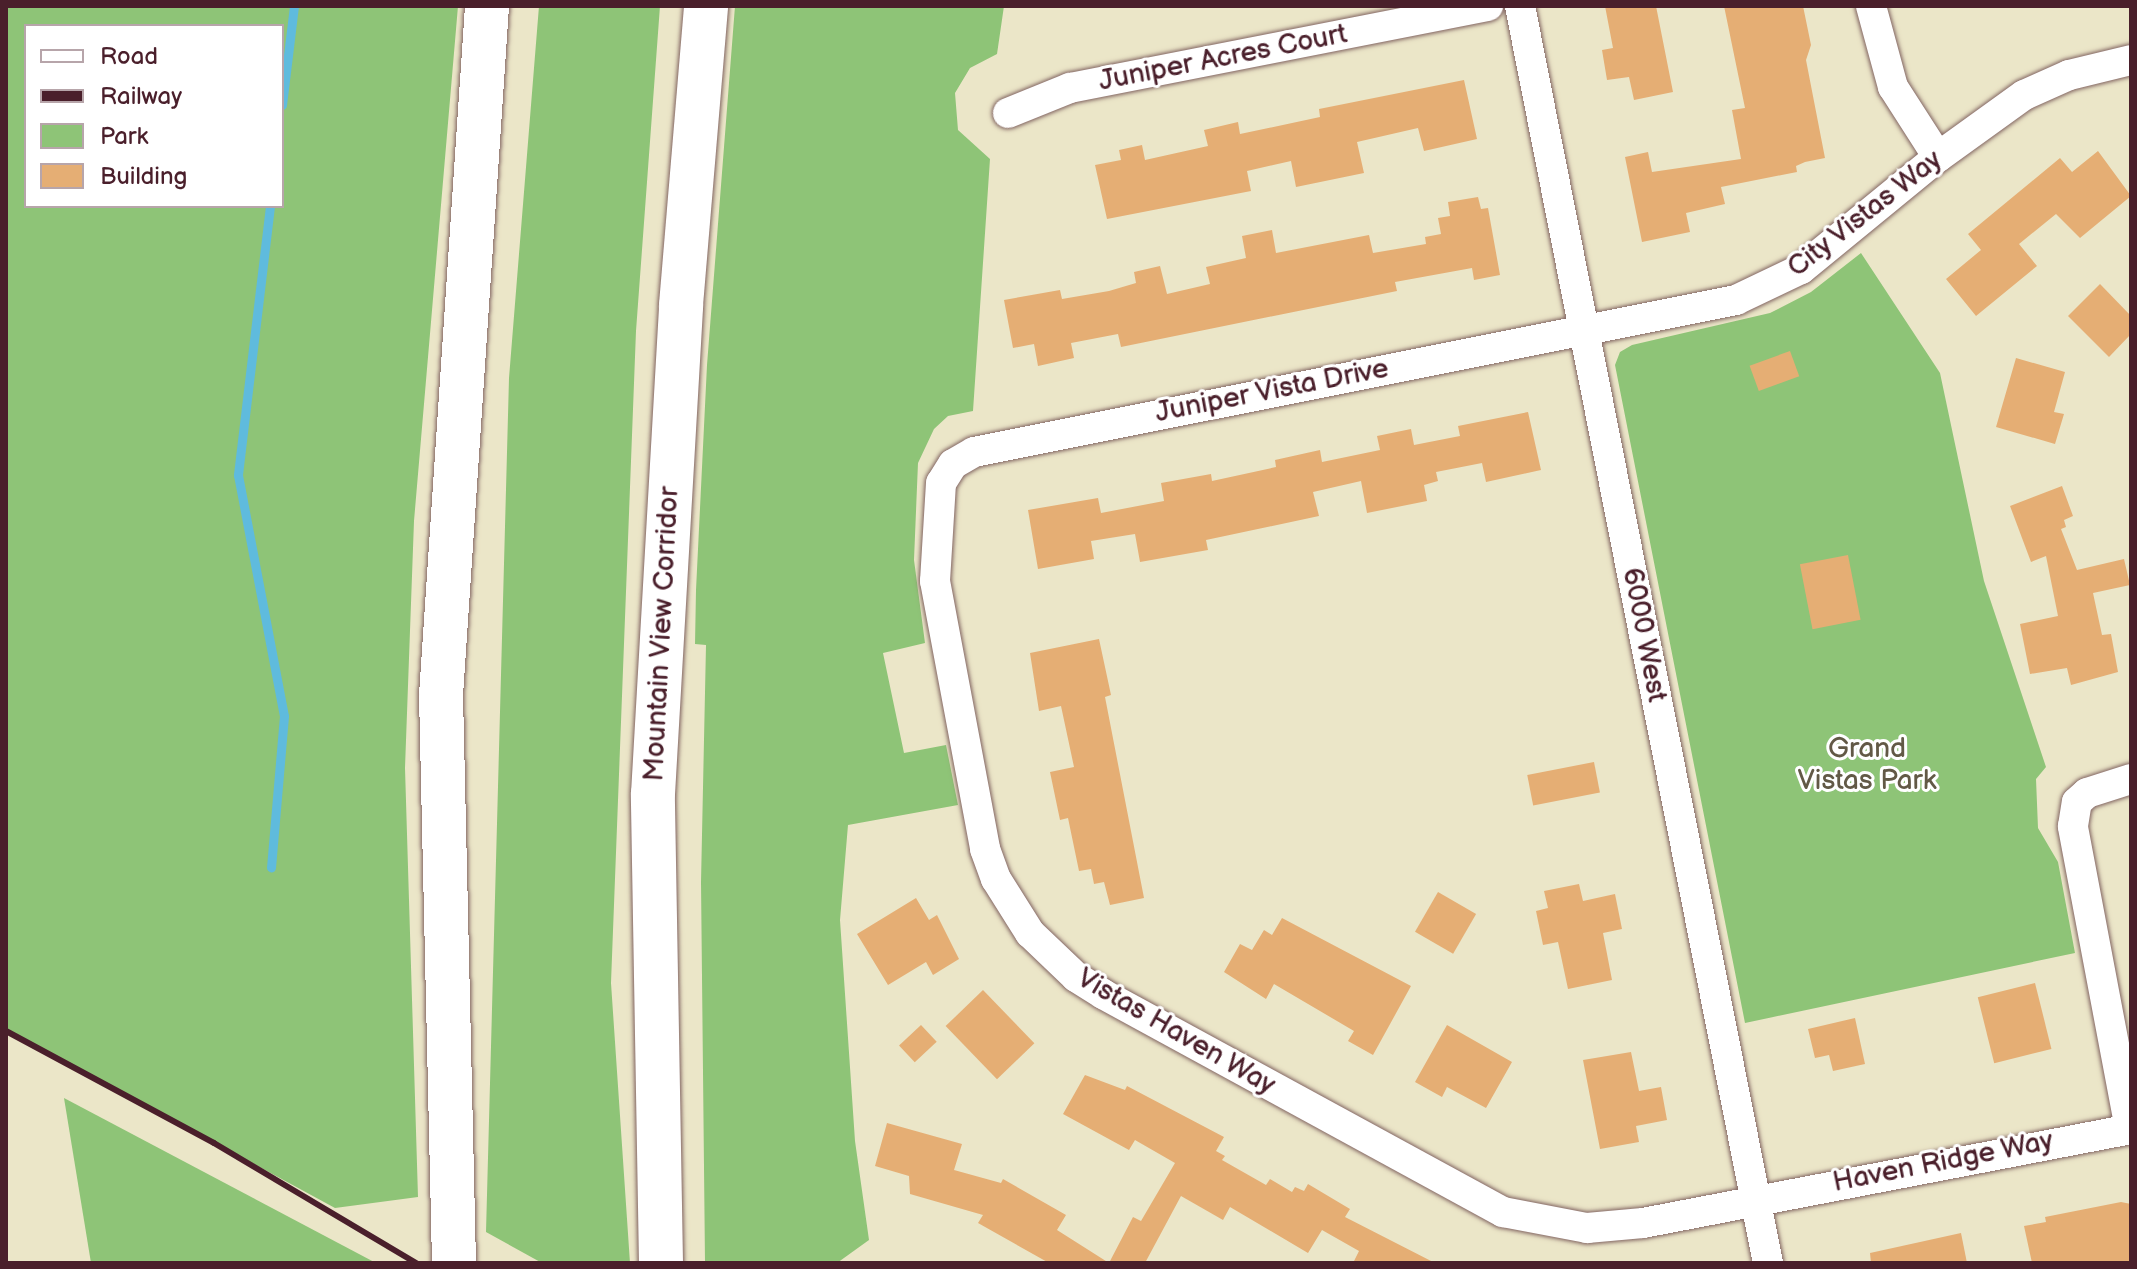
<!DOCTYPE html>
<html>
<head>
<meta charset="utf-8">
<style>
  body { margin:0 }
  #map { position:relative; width:2137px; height:1269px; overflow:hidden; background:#ebe6c8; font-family:"Balsamiq Sans",sans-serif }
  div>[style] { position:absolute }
  .green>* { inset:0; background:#8ec477 }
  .stream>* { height:9px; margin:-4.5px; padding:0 4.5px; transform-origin:4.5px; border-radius:4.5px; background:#5fbbdd }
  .building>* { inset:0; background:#e5ae74; transform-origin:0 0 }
  .roads { filter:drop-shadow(0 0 2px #826562) drop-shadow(0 0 2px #826562) }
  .minor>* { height:30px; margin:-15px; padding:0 15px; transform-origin:15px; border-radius:15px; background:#fff }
  .highway>* { height:44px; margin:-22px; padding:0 22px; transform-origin:22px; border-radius:22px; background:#fff }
  .rail>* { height:6px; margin:-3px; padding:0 3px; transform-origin:3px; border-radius:3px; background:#4a1f2b }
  span { translate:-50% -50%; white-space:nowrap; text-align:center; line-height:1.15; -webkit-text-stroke:6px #fff; paint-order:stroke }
  .street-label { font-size:28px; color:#4a1f2b }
  .park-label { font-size:28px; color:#625946 }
  .frame { position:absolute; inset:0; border:8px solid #4a1f2b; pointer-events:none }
  .legend { position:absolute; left:24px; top:24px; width:260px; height:184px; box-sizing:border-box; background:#fff; border:2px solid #b7a5aa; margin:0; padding:10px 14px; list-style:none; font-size:24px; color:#4a1f2b }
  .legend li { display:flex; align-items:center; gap:16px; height:40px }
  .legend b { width:40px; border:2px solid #b7a5aa }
</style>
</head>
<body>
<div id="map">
  <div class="green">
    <div style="clip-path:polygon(evenodd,6px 6px,458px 6px,414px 521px,405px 768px,418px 1197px,335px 1208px,6px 1029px,6px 6px,282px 26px,282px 206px,26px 206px,26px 26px,282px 26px)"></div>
    <div style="clip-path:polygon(539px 6px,660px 6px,636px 331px,611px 983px,630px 1263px,542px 1263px,486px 1232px,509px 378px)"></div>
    <div style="clip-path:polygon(735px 6px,1004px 6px,997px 54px,970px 68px,955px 93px,958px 130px,990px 159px,973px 411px,948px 416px,934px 429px,918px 463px,914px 560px,925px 643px,883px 653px,904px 753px,946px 745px,958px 805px,848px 825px,840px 920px,855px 1141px,869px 1240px,837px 1263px,705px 1263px,701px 882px,706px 645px,695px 644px,696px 590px,707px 365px)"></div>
    <div style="clip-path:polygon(1861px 253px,1940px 373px,1984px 581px,2046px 767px,2036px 779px,2038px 828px,2058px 862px,2075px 953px,1745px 1023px,1615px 365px,1620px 352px,1632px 345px,1770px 313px,1811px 292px)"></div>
    <div style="clip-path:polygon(64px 1098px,376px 1263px,91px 1263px)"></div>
  </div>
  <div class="stream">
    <div style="left:282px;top:105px;width:100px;rotate:-83.1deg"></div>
    <div style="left:270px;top:206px;width:271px;rotate:96.8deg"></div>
    <div style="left:238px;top:475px;width:245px;rotate:79.2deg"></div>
    <div style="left:284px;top:716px;width:152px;rotate:94.9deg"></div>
  </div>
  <div class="building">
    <div style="clip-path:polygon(1605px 6px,1656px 6px,1673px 92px,1634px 100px,1629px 77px,1607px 80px,1602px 50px,1613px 48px)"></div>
    <div style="clip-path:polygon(1724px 6px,1803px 6px,1811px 45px,1806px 60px,1825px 158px,1805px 162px,1796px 166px,1797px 172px,1721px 187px,1725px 204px,1686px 213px,1690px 232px,1642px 242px,1625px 157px,1648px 152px,1652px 172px,1741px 159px,1732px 110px,1745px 108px)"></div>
    <div style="clip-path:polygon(1464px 80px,1477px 139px,1424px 151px,1418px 128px,1357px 142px,1364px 173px,1296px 187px,1291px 161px,1247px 171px,1251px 191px,1107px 219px,1095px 165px,1121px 160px,1119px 150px,1142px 145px,1145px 160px,1208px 146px,1204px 130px,1238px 122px,1240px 134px,1320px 117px,1319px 109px)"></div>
    <div style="clip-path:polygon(2098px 151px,2131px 196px,2080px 238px,2056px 214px,2019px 244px,2037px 266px,1976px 316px,1946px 279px,1981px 250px,1968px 234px,2060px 158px,2072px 172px)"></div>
    <div style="clip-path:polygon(1478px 197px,1481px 209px,1488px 208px,1500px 275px,1474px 280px,1472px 268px,1395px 282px,1397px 291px,1121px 347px,1118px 334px,1071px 343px,1074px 358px,1038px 366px,1034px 344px,1013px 348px,1004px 300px,1060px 290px,1062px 299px,1109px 291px,1136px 283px,1134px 272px,1160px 266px,1167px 294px,1210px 284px,1206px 267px,1246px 258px,1242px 236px,1272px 230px,1276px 253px,1369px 235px,1373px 253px,1426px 244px,1425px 237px,1441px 234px,1438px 218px,1450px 216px,1448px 202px)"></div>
    <div style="clip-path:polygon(2100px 284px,2131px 316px,2131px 334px,2109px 357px,2068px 316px)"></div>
    <div style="left:1790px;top:351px;width:27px;height:43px;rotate:70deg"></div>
    <div style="clip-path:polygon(2016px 358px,2065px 372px,2054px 412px,2064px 414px,2055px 444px,1996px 427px)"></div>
    <div style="clip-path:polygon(1528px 412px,1541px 470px,1486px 482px,1482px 463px,1436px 472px,1438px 481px,1424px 485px,1427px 501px,1367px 513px,1361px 481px,1313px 492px,1319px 516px,1206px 540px,1208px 550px,1140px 562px,1135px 534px,1091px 541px,1094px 559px,1038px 569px,1028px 510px,1098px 498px,1101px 513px,1164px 501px,1161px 483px,1211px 474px,1212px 481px,1276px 467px,1275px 460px,1320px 450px,1322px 462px,1380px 450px,1377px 436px,1411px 429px,1414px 445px,1460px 436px,1458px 426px)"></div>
    <div style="clip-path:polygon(2062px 486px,2073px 516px,2064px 520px,2066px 527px,2061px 529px,2077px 570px,2124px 559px,2130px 585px,2093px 593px,2102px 635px,2111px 634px,2118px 672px,2071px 685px,2067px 668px,2030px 674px,2020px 624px,2058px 616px,2046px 556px,2031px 562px,2010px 506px)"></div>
    <div style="left:1848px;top:555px;width:66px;height:49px;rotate:79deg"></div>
    <div style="clip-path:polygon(1099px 639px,1111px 695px,1105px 697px,1144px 898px,1110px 905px,1104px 882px,1094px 884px,1091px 869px,1079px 871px,1068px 818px,1060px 820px,1050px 772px,1074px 767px,1061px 706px,1039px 711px,1030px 653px)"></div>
    <div style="left:1594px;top:762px;width:31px;height:68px;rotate:79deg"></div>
    <div style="clip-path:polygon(1579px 884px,1583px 901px,1615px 894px,1622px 929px,1603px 933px,1612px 980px,1568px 989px,1558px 942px,1543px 945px,1536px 911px,1548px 908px,1544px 891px)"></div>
    <div style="left:1438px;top:892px;width:44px;height:46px;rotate:30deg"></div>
    <div style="clip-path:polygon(916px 898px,929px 920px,937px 915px,959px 959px,933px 975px,926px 962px,888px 985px,857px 934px)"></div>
    <div style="clip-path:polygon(1282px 918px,1411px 986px,1373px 1055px,1348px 1041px,1354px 1031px,1274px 984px,1266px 999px,1224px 972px,1240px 944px,1252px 950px,1264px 930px,1272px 935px)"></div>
    <div style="left:2035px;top:983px;width:68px;height:59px;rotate:76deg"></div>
    <div style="left:983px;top:990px;width:74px;height:52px;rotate:46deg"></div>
    <div style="clip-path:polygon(1855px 1018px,1865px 1064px,1833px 1071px,1829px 1055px,1815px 1058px,1808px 1029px)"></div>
    <div style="left:921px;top:1025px;width:23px;height:30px;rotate:47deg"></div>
    <div style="clip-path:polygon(1447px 1025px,1512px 1062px,1486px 1108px,1447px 1087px,1442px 1097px,1415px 1082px)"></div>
    <div style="clip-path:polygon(1631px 1052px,1639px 1091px,1661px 1087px,1667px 1120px,1636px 1126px,1639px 1142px,1600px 1149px,1583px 1060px)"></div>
    <div style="clip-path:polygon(1085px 1075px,1125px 1090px,1127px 1086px,1224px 1137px,1216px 1151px,1225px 1156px,1222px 1160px,1266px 1185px,1270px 1179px,1292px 1192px,1295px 1187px,1304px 1191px,1308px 1184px,1350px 1209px,1345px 1217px,1435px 1263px,1353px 1263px,1359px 1251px,1322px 1230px,1308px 1253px,1230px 1207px,1223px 1220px,1181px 1196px,1145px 1263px,1049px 1263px,978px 1223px,983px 1215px,910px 1194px,909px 1176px,875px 1166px,887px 1123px,962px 1144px,954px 1170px,1001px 1183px,1003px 1179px,1066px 1215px,1057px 1230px,1109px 1263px,1133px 1217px,1141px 1221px,1175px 1163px,1135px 1140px,1129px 1150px,1063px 1114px)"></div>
    <div style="clip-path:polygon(2121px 1202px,2131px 1204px,2131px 1263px,2032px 1263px,2024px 1226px,2046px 1222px,2045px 1217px)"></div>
    <div style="clip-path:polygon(1961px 1233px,1967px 1263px,1871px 1263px,1870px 1253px)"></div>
  </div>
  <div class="roads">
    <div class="minor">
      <div style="left:1520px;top:6px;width:1281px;rotate:78.84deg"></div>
      <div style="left:1871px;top:6px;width:84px;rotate:74.8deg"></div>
      <div style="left:1893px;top:87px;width:83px;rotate:57.3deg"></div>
      <div style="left:2131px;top:60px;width:64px;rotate:166.4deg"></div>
      <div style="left:2069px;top:75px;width:49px;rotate:156deg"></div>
      <div style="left:2024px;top:95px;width:106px;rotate:144.2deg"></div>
      <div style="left:1938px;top:157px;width:177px;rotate:140.7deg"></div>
      <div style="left:1801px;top:269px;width:72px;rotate:154.5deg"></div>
      <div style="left:1736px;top:300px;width:777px;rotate:168.72deg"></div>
      <div style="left:974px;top:452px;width:24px;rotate:150deg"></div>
      <div style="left:953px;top:464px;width:22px;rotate:122deg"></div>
      <div style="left:941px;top:483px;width:98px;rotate:93.5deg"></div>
      <div style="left:935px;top:581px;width:273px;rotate:79.4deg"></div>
      <div style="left:985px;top:849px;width:32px;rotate:70deg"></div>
      <div style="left:996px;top:879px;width:64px;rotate:57.8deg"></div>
      <div style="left:1030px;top:933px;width:64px;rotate:43.7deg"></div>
      <div style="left:1076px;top:977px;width:32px;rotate:32deg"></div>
      <div style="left:1103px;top:994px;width:456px;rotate:28.6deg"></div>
      <div style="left:1503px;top:1212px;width:86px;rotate:10.8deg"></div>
      <div style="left:1587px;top:1228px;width:56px;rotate:-5.1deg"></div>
      <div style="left:1643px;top:1223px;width:497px;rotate:-10.9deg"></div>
      <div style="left:1008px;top:113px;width:67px;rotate:-22deg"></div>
      <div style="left:1070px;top:88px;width:426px;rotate:-11.1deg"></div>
      <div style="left:2130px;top:1129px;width:308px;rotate:-100.7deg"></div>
      <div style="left:2073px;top:826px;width:24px;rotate:-81deg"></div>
      <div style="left:2077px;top:802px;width:13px;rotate:-42deg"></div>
      <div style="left:2087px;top:793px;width:46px;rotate:-17.7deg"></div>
    </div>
    <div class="highway">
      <div style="left:454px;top:1263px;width:568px;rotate:-91.31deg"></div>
      <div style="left:441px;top:695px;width:691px;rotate:-86.18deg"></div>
      <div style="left:661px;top:1263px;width:469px;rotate:-91deg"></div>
      <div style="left:653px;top:794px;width:490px;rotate:-86.7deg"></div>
      <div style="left:681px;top:305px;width:300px;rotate:-85.2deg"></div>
    </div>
  </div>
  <div class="rail">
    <div style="left:6px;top:1031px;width:236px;rotate:28.3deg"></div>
    <div style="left:214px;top:1143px;width:235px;rotate:30.7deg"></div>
  </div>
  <div class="street-label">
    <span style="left:1223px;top:58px;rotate:-11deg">Juniper Acres Court</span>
    <span style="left:1865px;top:214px;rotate:-38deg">City Vistas Way</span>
    <span style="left:1272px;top:391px;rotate:-11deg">Juniper Vista Drive</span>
    <span style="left:662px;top:634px;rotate:-87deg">Mountain View Corridor</span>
    <span style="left:1644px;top:635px;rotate:79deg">6000 West</span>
    <span style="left:1176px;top:1032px;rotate:30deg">Vistas Haven Way</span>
    <span style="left:1943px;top:1162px;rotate:-11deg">Haven Ridge Way</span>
  </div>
  <div class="park-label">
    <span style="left:1867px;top:765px">Grand<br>Vistas Park</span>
  </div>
  <div class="frame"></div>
  <ul class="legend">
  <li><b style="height:10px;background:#fff"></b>Road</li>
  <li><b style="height:10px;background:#4a1f2b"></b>Railway</li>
  <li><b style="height:22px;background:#8ec477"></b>Park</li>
  <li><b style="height:22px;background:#e5ae74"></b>Building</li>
  </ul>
</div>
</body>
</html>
